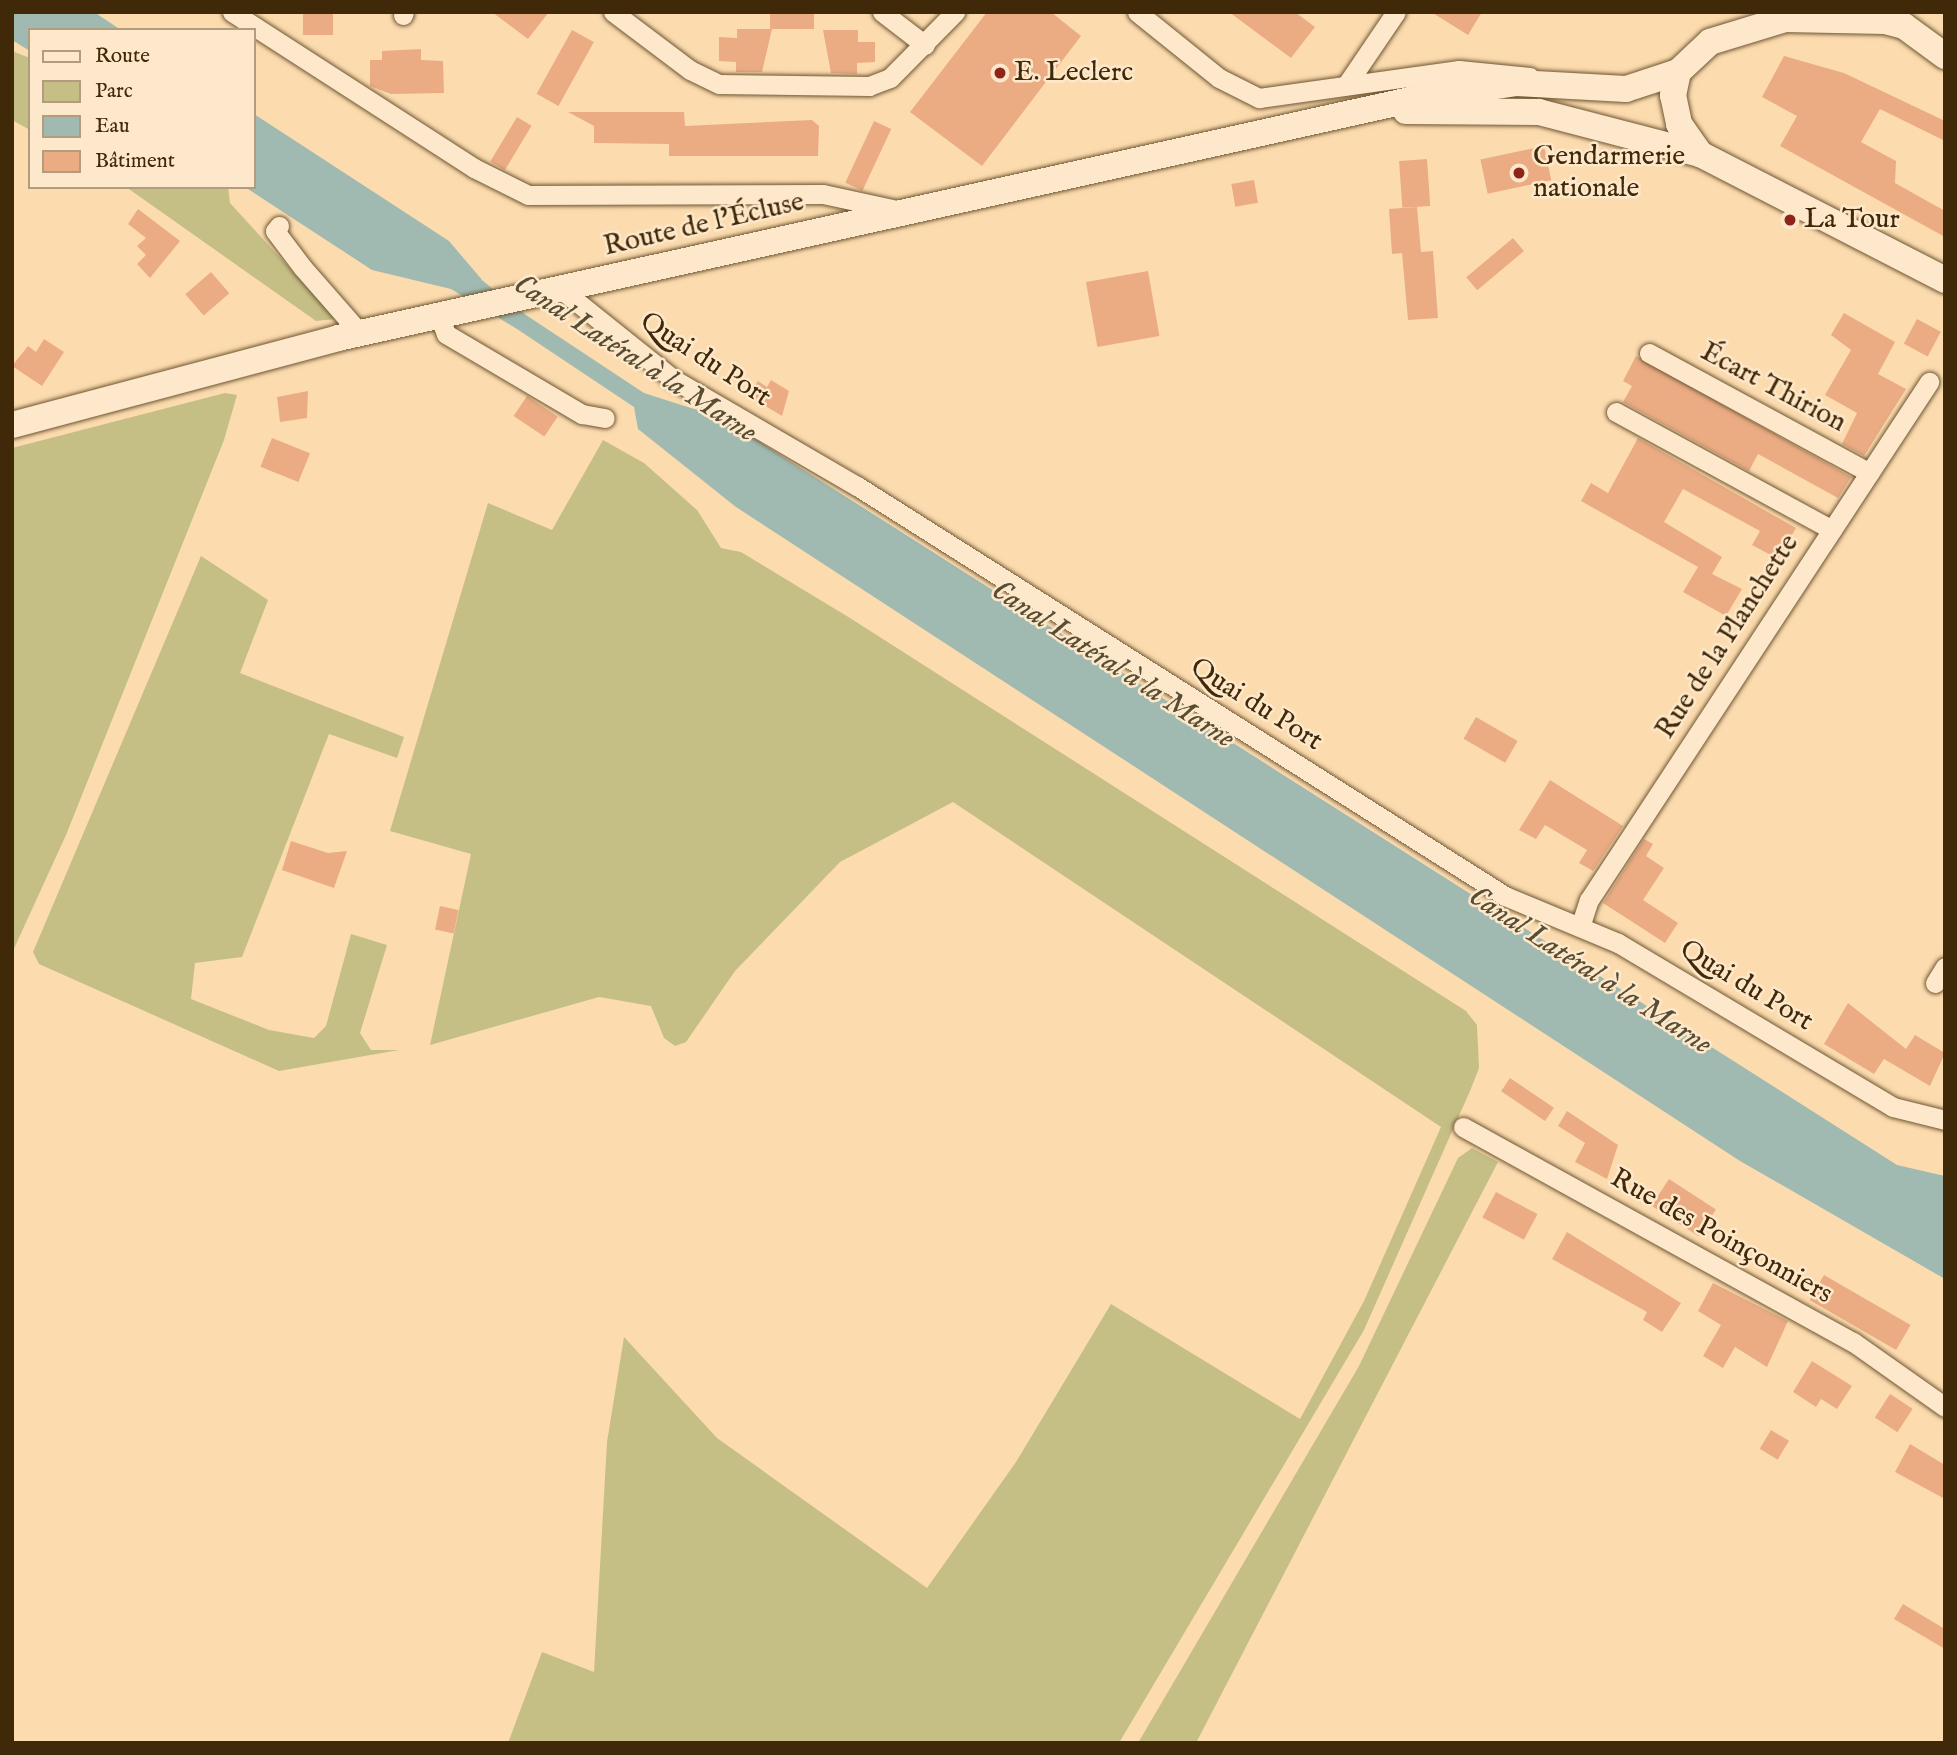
<!DOCTYPE html>
<html>
<head>
<meta charset="utf-8">
<style>
  body { margin:0 }
  #map { position:relative; width:1957px; height:1755px; overflow:hidden; background:#fcdcaf; font-family:"IM FELL English",serif }
  div>[style] { position:absolute }
  .green>* { inset:0; background:#c5bf86 }
  .water>* { inset:0; background:#a0bab1 }
  .building>* { inset:0; background:#ebac84; transform-origin:0 0 }
  .roads { filter:drop-shadow(0 0 2px #6f5632) drop-shadow(0 0 2px #6f5632) }
  .street>* { height:19px; margin:-9.5px; padding:0 9.5px; transform-origin:9.5px; border-radius:9.5px; background:#fde8cb }
  .secondary>* { height:26px; margin:-13px; padding:0 13px; transform-origin:13px; border-radius:13px; background:#fde8cb }
  .dots>* { width:19px; height:19px; translate:-50% -50%; box-sizing:border-box; border:4px solid #fde8cb; border-radius:50% }
  span { translate:-50% -50%; white-space:nowrap; text-align:center; line-height:1.15; -webkit-text-stroke:5px #fde8cb; paint-order:stroke }
  .poi-label { font-size:28px; color:#402908 }
  .left { translate:0 -50%; text-align:left }
  .street-label { font-size:28px; color:#402908 }
  .water-label { font-size:30px; color:#584d32; font-style:italic }
  .frame { position:absolute; inset:0; border:14px solid #402908; pointer-events:none }
  .legend { position:absolute; left:28px; top:28px; width:228px; height:161px; box-sizing:border-box; background:#fde8cb; border:2px solid #b19c7d; margin:0; padding:9px 12px; list-style:none; font-size:21px; color:#402908 }
  .legend li { display:flex; align-items:center; gap:14px; height:35px }
  .legend b { width:35px; border:2px solid #b19c7d }
</style>
</head>
<body>
<div id="map">
  <div class="green">
    <div style="clip-path:polygon(12px 51px,30px 58px,30px 130px,12px 120px)"></div>
    <div style="clip-path:polygon(126px 187px,228px 187px,230px 203px,336px 319px,316px 321px)"></div>
    <div style="clip-path:polygon(225px 393px,237px 395px,224px 440px,66px 835px,12px 953px,12px 448px)"></div>
    <div style="clip-path:polygon(603px 440px,644px 463px,697px 510px,721px 548px,741px 552px,850px 618px,1466px 1011px,1477px 1025px,1479px 1068px,1470px 1091px,1364px 1330px,1119px 1743px,508px 1743px,542px 1652px,594px 1672px,607px 1442px,624px 1337px,717px 1438px,927px 1588px,1016px 1462px,1111px 1304px,1300px 1419px,1364px 1301px,1441px 1127px,953px 802px,840px 862px,735px 971px,686px 1042px,675px 1046px,664px 1038px,651px 1006px,599px 997px,430px 1045px,471px 854px,390px 831px,488px 503px,552px 530px)"></div>
    <div style="clip-path:polygon(201px 556px,268px 600px,240px 673px,404px 737px,397px 758px,329px 734px,242px 957px,195px 963px,191px 999px,269px 1030px,314px 1038px,326px 1026px,351px 934px,387px 945px,360px 1033px,371px 1050px,399px 1050px,279px 1071px,39px 964px,33px 952px)"></div>
    <div style="clip-path:polygon(1472px 1148px,1498px 1162px,1196px 1743px,1138px 1743px,1359px 1366px,1458px 1158px)"></div>
  </div>
  <div class="water">
    <div style="clip-path:polygon(12px 12px,94px 12px,121px 30px,30px 30px,30px 51px,12px 40px)"></div>
    <div style="clip-path:polygon(254px 114px,449px 241px,483px 281px,526px 315px,644px 393px,722px 418px,1897px 1165px,1945px 1176px,1945px 1279px,1740px 1161px,736px 507px,638px 429px,634px 407px,517px 329px,451px 289px,372px 270px,245px 187px,254px 187px)"></div>
  </div>
  <div class="building">
    <div style="left:303px;top:12px;width:30px;height:23px"></div>
    <div style="clip-path:polygon(492px 12px,549px 12px,528px 39px)"></div>
    <div style="clip-path:polygon(770px 12px,814px 12px,814px 29px,772px 29px,762px 72px,736px 72px,736px 62px,719px 61px,719px 37px,737px 38px,737px 29px,770px 29px)"></div>
    <div style="clip-path:polygon(987px 12px,1051px 12px,1081px 36px,982px 166px,910px 112px)"></div>
    <div style="clip-path:polygon(1229px 12px,1295px 12px,1315px 27px,1291px 58px)"></div>
    <div style="clip-path:polygon(1431px 12px,1482px 12px,1468px 35px)"></div>
    <div style="left:572px;top:30px;width:25px;height:73px;rotate:29deg"></div>
    <div style="clip-path:polygon(823px 30px,858px 30px,858px 42px,875px 42px,875px 62px,857px 63px,857px 74px,831px 73px)"></div>
    <div style="clip-path:polygon(421px 49px,421px 60px,443px 61px,444px 93px,391px 94px,370px 86px,370px 60px,382px 60px,382px 51px)"></div>
    <div style="clip-path:polygon(1784px 56px,1844px 73px,1945px 121px,1945px 141px,1880px 109px,1861px 142px,1896px 161px,1895px 183px,1945px 211px,1945px 237px,1780px 146px,1797px 116px,1762px 97px)"></div>
    <div style="clip-path:polygon(568px 112px,684px 112px,685px 126px,812px 120px,819px 126px,818px 156px,669px 156px,669px 144px,594px 143px,594px 126px)"></div>
    <div style="left:517px;top:117px;width:17px;height:52px;rotate:31deg"></div>
    <div style="left:874px;top:121px;width:19px;height:68px;rotate:25deg"></div>
    <div style="left:1544px;top:146px;width:35px;height:65px;rotate:78deg"></div>
    <div style="left:1427px;top:159px;width:47px;height:28px;rotate:86deg"></div>
    <div style="left:1254px;top:180px;width:23px;height:23px;rotate:80deg"></div>
    <div style="clip-path:polygon(1417px 207px,1421px 252px,1433px 251px,1438px 318px,1408px 320px,1402px 253px,1392px 254px,1389px 209px)"></div>
    <div style="clip-path:polygon(138px 209px,180px 241px,150px 278px,137px 264px,146px 255px,137px 246px,146px 238px,128px 224px)"></div>
    <div style="left:1513px;top:238px;width:17px;height:61px;rotate:50deg"></div>
    <div style="left:1148px;top:271px;width:66px;height:63px;rotate:80deg"></div>
    <div style="left:211px;top:272px;width:28px;height:34px;rotate:49deg"></div>
    <div style="clip-path:polygon(1844px 313px,1895px 342px,1878px 374px,1906px 389px,1864px 456px,1842px 444px,1857px 413px,1825px 395px,1851px 350px,1831px 335px)"></div>
    <div style="left:1917px;top:319px;width:27px;height:28px;rotate:28deg"></div>
    <div style="clip-path:polygon(44px 339px,64px 352px,42px 386px,12px 366px,28px 346px,36px 352px)"></div>
    <div style="clip-path:polygon(1636px 356px,1851px 477px,1838px 498px,1758px 454px,1749px 471px,1623px 402px,1632px 386px,1623px 381px)"></div>
    <div style="clip-path:polygon(771px 380px,789px 391px,782px 416px,749px 396px,758px 381px,767px 387px)"></div>
    <div style="clip-path:polygon(308px 391px,307px 418px,280px 422px,277px 397px)"></div>
    <div style="left:527px;top:396px;width:37px;height:24px;rotate:34deg"></div>
    <div style="left:272px;top:438px;width:41px;height:31px;rotate:22deg"></div>
    <div style="clip-path:polygon(1638px 438px,1796px 528px,1778px 559px,1752px 545px,1760px 531px,1683px 489px,1664px 522px,1722px 557px,1712px 574px,1742px 589px,1726px 616px,1683px 592px,1698px 567px,1581px 501px,1591px 483px,1608px 493px)"></div>
    <div style="left:1476px;top:717px;width:48px;height:25px;rotate:30deg"></div>
    <div style="clip-path:polygon(1550px 780px,1623px 826px,1593px 871px,1579px 863px,1587px 850px,1545px 825px,1536px 839px,1519px 830px)"></div>
    <div style="clip-path:polygon(1644px 839px,1653px 844px,1646px 856px,1664px 868px,1643px 900px,1678px 923px,1665px 943px,1603px 903px)"></div>
    <div style="clip-path:polygon(291px 841px,328px 853px,347px 851px,334px 888px,282px 870px)"></div>
    <div style="left:440px;top:906px;width:19px;height:24px;rotate:12deg"></div>
    <div style="clip-path:polygon(1848px 1003px,1906px 1049px,1915px 1035px,1945px 1053px,1930px 1086px,1884px 1059px,1874px 1074px,1824px 1044px)"></div>
    <div style="left:1510px;top:1078px;width:53px;height:16px;rotate:34deg"></div>
    <div style="clip-path:polygon(1567px 1111px,1618px 1145px,1607px 1179px,1575px 1162px,1585px 1143px,1558px 1126px)"></div>
    <div style="left:1669px;top:1179px;width:56px;height:32px;rotate:33deg"></div>
    <div style="left:1496px;top:1192px;width:47px;height:29px;rotate:28deg"></div>
    <div style="clip-path:polygon(1567px 1232px,1681px 1303px,1662px 1332px,1643px 1320px,1647px 1312px,1552px 1259px)"></div>
    <div style="left:1824px;top:1275px;width:100px;height:29px;rotate:30deg"></div>
    <div style="clip-path:polygon(1713px 1283px,1788px 1321px,1767px 1367px,1735px 1347px,1723px 1368px,1703px 1356px,1721px 1325px,1698px 1311px)"></div>
    <div style="clip-path:polygon(1812px 1361px,1852px 1386px,1837px 1409px,1821px 1399px,1816px 1407px,1793px 1392px)"></div>
    <div style="left:1890px;top:1394px;width:27px;height:28px;rotate:33deg"></div>
    <div style="left:1771px;top:1430px;width:21px;height:22px;rotate:31deg"></div>
    <div style="clip-path:polygon(1910px 1444px,1945px 1465px,1945px 1499px,1895px 1472px)"></div>
    <div style="clip-path:polygon(1903px 1604px,1945px 1629px,1945px 1649px,1894px 1619px)"></div>
  </div>
  <div class="roads">
    <div class="street">
      <div style="left:232px;top:12px;width:288px;rotate:32.8deg"></div>
      <div style="left:474px;top:168px;width:60px;rotate:26.6deg"></div>
      <div style="left:528px;top:195px;width:295px;rotate:-0.2deg"></div>
      <div style="left:823px;top:194px;width:85px;rotate:12.2deg"></div>
      <div style="left:613px;top:12px;width:96px;rotate:37deg"></div>
      <div style="left:690px;top:70px;width:32px;rotate:26deg"></div>
      <div style="left:719px;top:84px;width:150px;rotate:0.8deg"></div>
      <div style="left:869px;top:86px;width:22px;rotate:-21deg"></div>
      <div style="left:890px;top:78px;width:93px;rotate:-45.4deg"></div>
      <div style="left:882px;top:12px;width:54px;rotate:37.5deg"></div>
      <div style="left:1137px;top:12px;width:105px;rotate:38.8deg"></div>
      <div style="left:1219px;top:78px;width:45px;rotate:26.6deg"></div>
      <div style="left:1259px;top:98px;width:202px;rotate:-8deg"></div>
      <div style="left:1459px;top:70px;width:71px;rotate:5.6deg"></div>
      <div style="left:403px;top:15px;width:3px;rotate:-72deg"></div>
      <div style="left:1347px;top:84px;width:87px;rotate:-55.8deg"></div>
      <div style="left:279px;top:226px;width:6px;rotate:129deg"></div>
      <div style="left:275px;top:231px;width:46px;rotate:52.9deg"></div>
      <div style="left:303px;top:268px;width:86px;rotate:48.8deg"></div>
      <div style="left:562px;top:290px;width:142px;rotate:38.7deg"></div>
      <div style="left:673px;top:379px;width:213px;rotate:30.2deg"></div>
      <div style="left:857px;top:486px;width:767px;rotate:32.32deg"></div>
      <div style="left:1505px;top:896px;width:122px;rotate:22.6deg"></div>
      <div style="left:1618px;top:943px;width:320px;rotate:30.8deg"></div>
      <div style="left:1893px;top:1107px;width:54px;rotate:14deg"></div>
      <div style="left:439px;top:315px;width:20px;rotate:70deg"></div>
      <div style="left:446px;top:334px;width:158px;rotate:30.5deg"></div>
      <div style="left:582px;top:414px;width:23px;rotate:10deg"></div>
      <div style="left:1649px;top:353px;width:251px;rotate:28.5deg"></div>
      <div style="left:1616px;top:412px;width:246px;rotate:28.6deg"></div>
      <div style="left:1580px;top:927px;width:28px;rotate:-72deg"></div>
      <div style="left:1589px;top:900px;width:620px;rotate:-56.72deg"></div>
      <div style="left:1935px;top:983px;width:19px;rotate:-58deg"></div>
      <div style="left:1463px;top:1127px;width:445px;rotate:28.9deg"></div>
      <div style="left:1853px;top:1342px;width:113px;rotate:35.2deg"></div>
    </div>
    <div class="secondary">
      <div style="left:1945px;top:56px;width:51px;rotate:-143.8deg"></div>
      <div style="left:1904px;top:26px;width:20px;rotate:-165deg"></div>
      <div style="left:1885px;top:21px;width:100px;rotate:-178.9deg"></div>
      <div style="left:1785px;top:19px;width:78px;rotate:163deg"></div>
      <div style="left:1710px;top:42px;width:44px;rotate:136.8deg"></div>
      <div style="left:1678px;top:72px;width:24px;rotate:102deg"></div>
      <div style="left:1673px;top:95px;width:30px;rotate:78deg"></div>
      <div style="left:1679px;top:124px;width:37px;rotate:55deg"></div>
      <div style="left:1700px;top:154px;width:276px;rotate:27.2deg"></div>
      <div style="left:1406px;top:111px;width:133px;rotate:0.4deg"></div>
      <div style="left:1539px;top:112px;width:166px;rotate:14.6deg"></div>
      <div style="left:12px;top:425px;width:337px;rotate:-14.9deg"></div>
      <div style="left:338px;top:338px;width:1111px;rotate:-12.52deg"></div>
      <div style="left:1423px;top:97px;width:95px;rotate:-8.5deg"></div>
      <div style="left:1517px;top:83px;width:109px;rotate:3.2deg"></div>
      <div style="left:1626px;top:89px;width:55px;rotate:-18.1deg"></div>
    </div>
  </div>
  <div class="dots">
    <div style="left:1000px;top:73px;background:#8f2418"></div>
    <div style="left:1519px;top:173px;background:#8f2418"></div>
    <div style="left:1790px;top:220px;background:#8f2418"></div>
  </div>
  <div class="poi-label">
    <span class="left" style="left:1014px;top:73px">E. Leclerc</span>
    <span class="left" style="left:1533px;top:173px">Gendarmerie<br>nationale</span>
    <span class="left" style="left:1804px;top:220px">La Tour</span>
  </div>
  <div class="street-label">
    <span style="left:704px;top:225px;rotate:-13deg">Route de l'Écluse</span>
    <span style="left:705px;top:360px;rotate:33deg">Quai du Port</span>
    <span style="left:1773px;top:388px;rotate:28deg">Écart Thirion</span>
    <span style="left:1728px;top:637px;rotate:-57deg">Rue de la Planchette</span>
    <span style="left:1256px;top:705px;rotate:32deg">Quai du Port</span>
    <span style="left:1746px;top:986px;rotate:31deg">Quai du Port</span>
    <span style="left:1721px;top:1237px;rotate:29deg">Rue des Poinçonniers</span>
  </div>
  <div class="water-label">
    <span style="left:635px;top:359px;rotate:33deg">Canal Latéral à la Marne</span>
    <span style="left:1113px;top:665px;rotate:33deg">Canal Latéral à la Marne</span>
    <span style="left:1590px;top:971px;rotate:33deg">Canal Latéral à la Marne</span>
  </div>
  <div class="frame"></div>
  <ul class="legend">
  <li><b style="height:9px;background:#fde8cb"></b>Route</li>
  <li><b style="height:19px;background:#c5bf86"></b>Parc</li>
  <li><b style="height:19px;background:#a0bab1"></b>Eau</li>
  <li><b style="height:19px;background:#ebac84"></b>Bâtiment</li>
  </ul>
</div>
</body>
</html>
